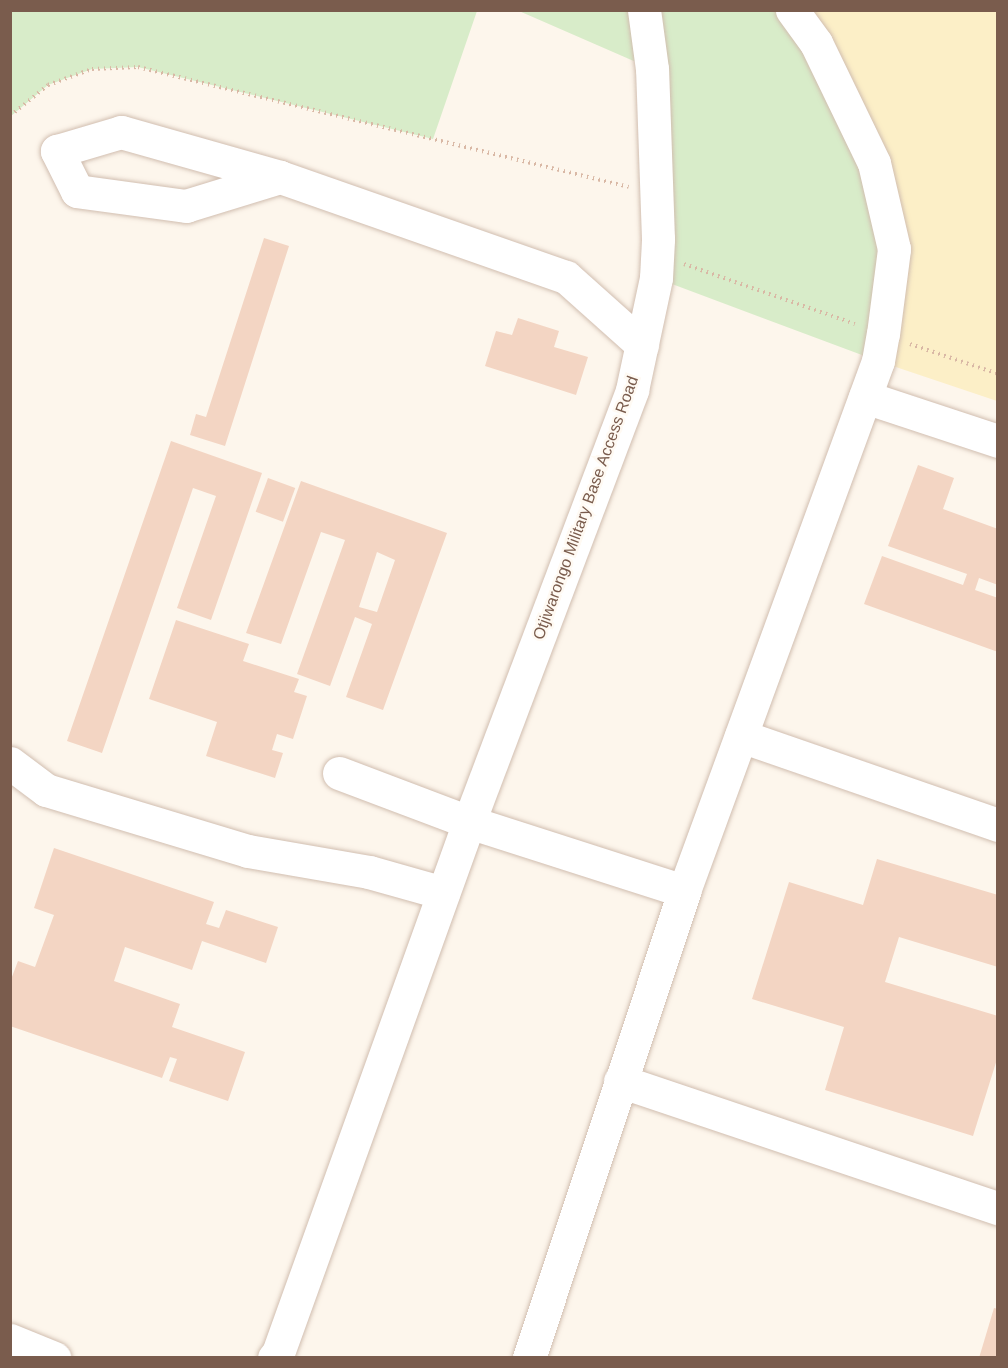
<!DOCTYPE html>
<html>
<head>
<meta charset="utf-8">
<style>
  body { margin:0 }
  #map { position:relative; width:1008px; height:1368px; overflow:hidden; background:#fdf6ec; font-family:Arial,sans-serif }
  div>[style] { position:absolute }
  .green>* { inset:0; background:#d8ecc9 }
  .sand>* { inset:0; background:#fcefc7 }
  .building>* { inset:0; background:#f3d5c3; transform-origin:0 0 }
  .path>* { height:4px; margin-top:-2px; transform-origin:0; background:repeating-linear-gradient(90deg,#d9b8a5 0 1.5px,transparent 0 6px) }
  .roads { filter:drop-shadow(0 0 2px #d1beb0) drop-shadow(0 0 2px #d1beb0) }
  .minor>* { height:33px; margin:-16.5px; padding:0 16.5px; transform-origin:16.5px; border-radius:16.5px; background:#fff }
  span { translate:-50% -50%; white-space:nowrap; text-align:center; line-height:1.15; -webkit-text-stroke:5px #fffaf3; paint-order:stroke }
  .street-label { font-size:16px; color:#7a5c4d }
  .frame { position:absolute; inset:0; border:12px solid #7a5c4d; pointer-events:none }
</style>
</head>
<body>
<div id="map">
  <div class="green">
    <div style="clip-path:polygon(11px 10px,477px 10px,477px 11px,433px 139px,138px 67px,92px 69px,48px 85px,11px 116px)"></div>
    <div style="clip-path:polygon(519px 11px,792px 11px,894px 249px,878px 361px,656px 278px,652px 69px)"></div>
  </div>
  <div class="sand">
    <div style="clip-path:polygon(792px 11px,997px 11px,997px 401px,878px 361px,894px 249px)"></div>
  </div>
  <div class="building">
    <div style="clip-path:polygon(264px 238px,289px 246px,225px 446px,190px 435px,196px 414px,206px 417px)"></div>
    <div style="clip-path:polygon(518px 318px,559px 331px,554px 347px,588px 357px,576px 395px,485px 366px,496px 331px,512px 335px)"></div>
    <div style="clip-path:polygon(171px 441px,262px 473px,211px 620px,177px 608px,216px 496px,193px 488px,102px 753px,67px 741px)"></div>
    <div style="clip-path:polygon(918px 465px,954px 478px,943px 509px,998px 529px,998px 585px,979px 578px,975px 590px,998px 598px,998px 652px,864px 604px,882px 556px,963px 585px,967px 574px,888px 546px)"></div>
    <div style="left:268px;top:478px;width:29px;height:36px;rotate:20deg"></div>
    <div style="clip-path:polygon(evenodd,301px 481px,447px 533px,383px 710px,346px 697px,372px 624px,355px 617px,330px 686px,297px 674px,345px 540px,321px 532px,281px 644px,246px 633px,301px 481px,377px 552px,395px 560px,377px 612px,359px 607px,377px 552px)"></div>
    <div style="clip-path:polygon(176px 620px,249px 644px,243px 661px,299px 679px,294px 692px,307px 696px,293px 739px,277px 734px,272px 750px,283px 753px,275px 778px,206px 756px,217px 722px,149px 699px)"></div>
    <div style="clip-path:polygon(54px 848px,214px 902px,206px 924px,219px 928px,226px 910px,278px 927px,266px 963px,202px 941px,192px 970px,125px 947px,114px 981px,180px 1004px,172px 1027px,245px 1052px,228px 1101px,169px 1081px,177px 1059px,170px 1057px,162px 1078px,10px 1026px,10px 982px,18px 961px,35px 967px,54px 915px,34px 908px)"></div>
    <div style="clip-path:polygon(877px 859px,998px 895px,998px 967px,899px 937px,885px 982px,998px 1016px,998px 1056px,973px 1136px,825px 1090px,844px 1027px,752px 999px,789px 882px,863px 905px)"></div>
    <div style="clip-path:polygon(994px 1308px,998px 1309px,998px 1358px,979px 1358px)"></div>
  </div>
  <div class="path">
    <div style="left:10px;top:116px;width:49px;rotate:-39.2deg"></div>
    <div style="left:48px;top:85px;width:47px;rotate:-20deg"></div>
    <div style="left:92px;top:69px;width:46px;rotate:-2.5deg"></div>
    <div style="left:138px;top:67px;width:505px;rotate:13.73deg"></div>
    <div style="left:684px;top:264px;width:181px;rotate:19.3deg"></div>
    <div style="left:910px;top:344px;width:93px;rotate:18.8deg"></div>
  </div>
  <div class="roads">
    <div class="minor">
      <div style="left:280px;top:177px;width:98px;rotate:162.9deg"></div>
      <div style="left:186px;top:206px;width:110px;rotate:-172.2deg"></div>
      <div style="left:77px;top:191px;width:45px;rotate:-116.6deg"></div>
      <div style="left:57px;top:151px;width:67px;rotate:-16.5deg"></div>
      <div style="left:121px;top:132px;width:165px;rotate:15.8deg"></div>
      <div style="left:280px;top:177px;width:303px;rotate:19.3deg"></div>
      <div style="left:566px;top:277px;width:102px;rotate:41.8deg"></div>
      <div style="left:865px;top:397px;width:140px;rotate:18.3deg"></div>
      <div style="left:741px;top:736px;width:272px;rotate:19.1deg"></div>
      <div style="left:10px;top:763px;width:45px;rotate:36.9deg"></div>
      <div style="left:46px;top:790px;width:211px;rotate:16.8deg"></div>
      <div style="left:248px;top:851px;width:123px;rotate:9.8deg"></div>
      <div style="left:369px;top:872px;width:77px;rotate:15.8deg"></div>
      <div style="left:339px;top:773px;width:139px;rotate:20.7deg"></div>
      <div style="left:469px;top:822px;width:462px;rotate:-69.3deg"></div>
      <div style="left:632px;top:390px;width:115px;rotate:-77.9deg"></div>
      <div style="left:656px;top:278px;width:39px;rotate:-87deg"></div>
      <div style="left:658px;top:239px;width:170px;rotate:-92deg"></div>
      <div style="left:652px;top:69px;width:60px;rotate:-97.7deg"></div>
      <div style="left:620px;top:1081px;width:399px;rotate:18.6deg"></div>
      <div style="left:10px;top:1340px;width:48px;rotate:22.2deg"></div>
      <div style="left:274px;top:1358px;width:6px;rotate:-51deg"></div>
      <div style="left:278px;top:1353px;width:564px;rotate:-70.22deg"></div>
      <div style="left:469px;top:822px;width:226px;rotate:17.8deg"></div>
      <div style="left:529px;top:1358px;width:492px;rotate:-71.6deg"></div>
      <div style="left:684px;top:891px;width:564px;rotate:-69.9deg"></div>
      <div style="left:878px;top:361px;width:27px;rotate:-80deg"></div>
      <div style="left:883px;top:334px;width:86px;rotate:-82.6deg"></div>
      <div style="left:894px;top:249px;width:88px;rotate:-103.1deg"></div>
      <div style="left:874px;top:163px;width:133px;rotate:-115.8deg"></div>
      <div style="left:816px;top:43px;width:41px;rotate:-126deg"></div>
    </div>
  </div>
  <div class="street-label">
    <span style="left:586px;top:508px;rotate:-70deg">Otjiwarongo Military Base Access Road</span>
  </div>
  <div class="frame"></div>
</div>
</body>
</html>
